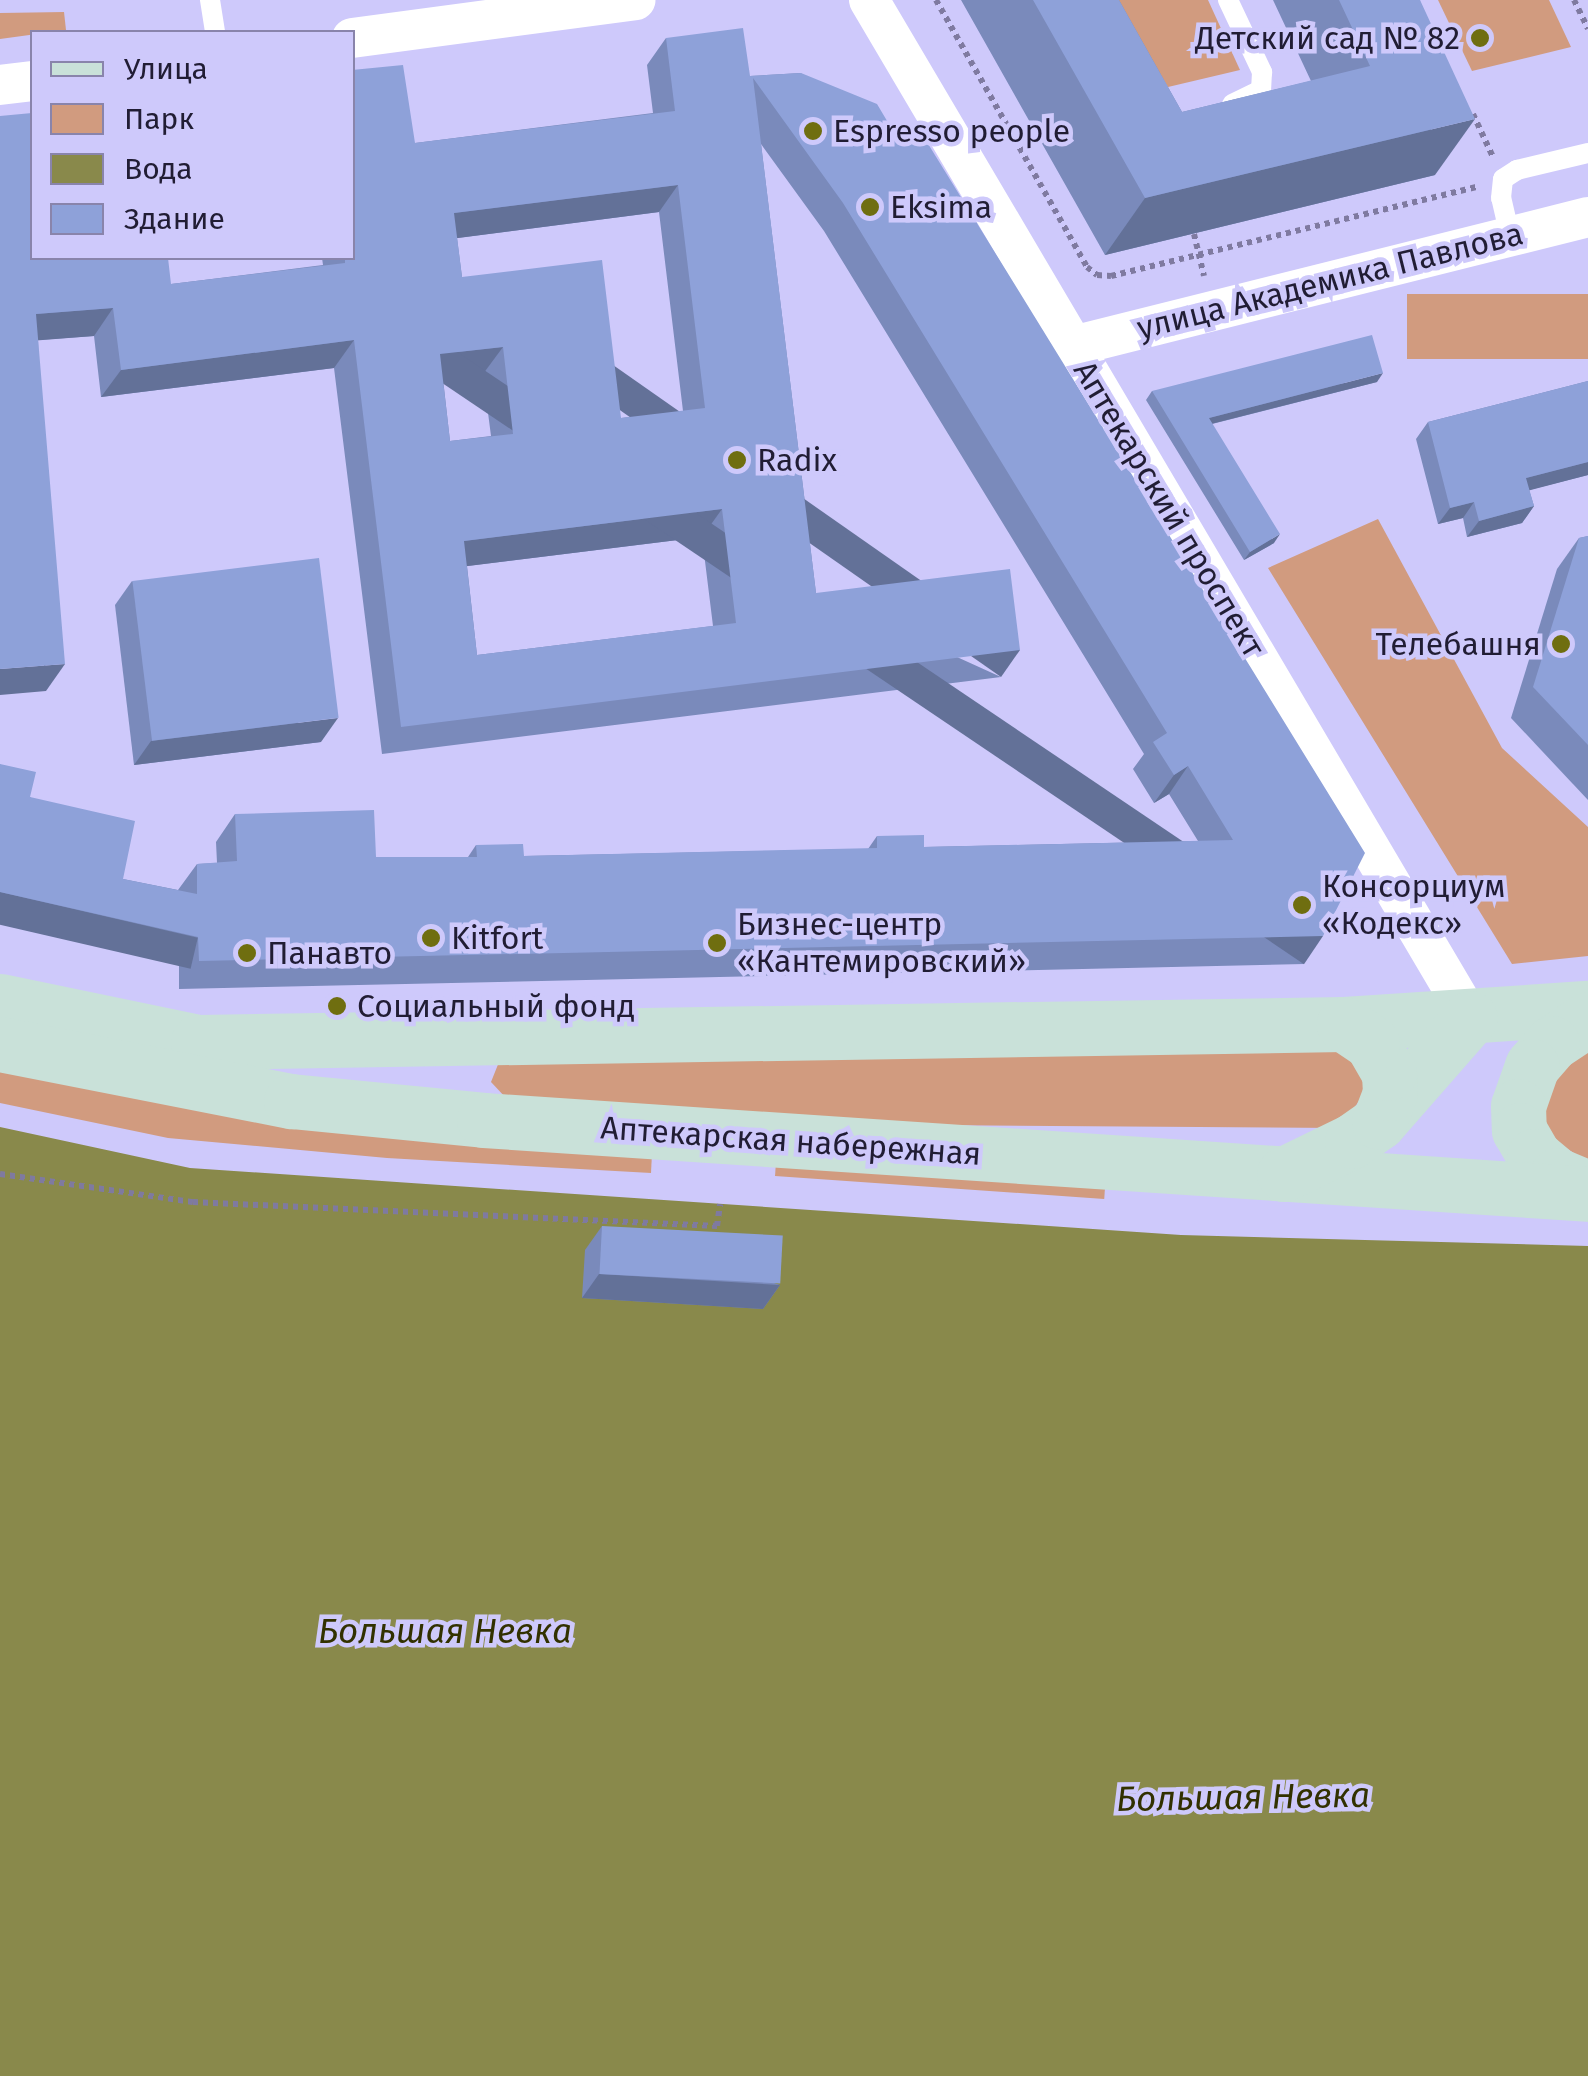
<!DOCTYPE html>
<html>
<head>
<meta charset="utf-8">
<style>
  body { margin:0 }
  #map { position:relative; width:1588px; height:2076px; overflow:hidden; background:#cec9fb; font-family:"Fira Sans",sans-serif }
  div>[style] { position:absolute }
  .green>* { inset:0; background:#d19b7f; transform-origin:0 0 }
  .water>* { inset:0; background:#89894b }
  .path>* { height:6px; margin-top:-3px; transform-origin:0; background:repeating-linear-gradient(90deg,#7f7aa0 0 5px,transparent 0 10px) }
  .lane>* { height:20px; margin:-10px; padding:0 10px; transform-origin:10px; border-radius:10px; background:#fff }
  .street>* { height:40px; margin:-20px; padding:0 20px; transform-origin:20px; border-radius:20px; background:#fff }
  .secondary>* { height:55px; margin:-27.5px; padding:0 27.5px; transform-origin:27.5px; border-radius:27.5px; background:#c9e1d9 }
  .wall>* { inset:0; background:#7a8abb }
  .shaded-wall>* { inset:0; background:#637198; transform-origin:0 0 }
  .building>* { inset:0; background:#8ea1d9; transform-origin:0 0 }
  .dots>* { width:28px; height:28px; translate:-50% -50%; box-sizing:border-box; border:5px solid #cec9fb; border-radius:50% }
  span { translate:-50% -50%; white-space:nowrap; text-align:center; line-height:1.15; -webkit-text-stroke:9px #cec9fb; paint-order:stroke }
  .poi-label { font-size:32px; color:#211d34 }
  .right { translate:-100% -50%; text-align:right }
  .left { translate:0 -50%; text-align:left }
  .street-label { font-size:32px; color:#211d34 }
  .water-label { font-size:35px; color:#323100; font-style:italic }
  .legend { position:absolute; left:30px; top:30px; width:325px; height:230px; box-sizing:border-box; background:#cec9fb; border:2px solid #8984ab; margin:0; padding:12px 18px; list-style:none; font-size:30px; color:#211d34 }
  .legend li { display:flex; align-items:center; gap:20px; height:50px }
  .legend b { width:50px; border:2px solid #8984ab }
</style>
</head>
<body>
<div id="map">
  <div class="green">
    <div style="clip-path:polygon(1116px 0,1208px 0,1240px 70px,1168px 87px)"></div>
    <div style="clip-path:polygon(1438px 0,1549px 0,1571px 47px,1472px 71px)"></div>
    <div style="clip-path:polygon(64px 12px,66px 30px,0 39px,0 13px)"></div>
    <div style="left:1588px;top:294px;width:65px;height:181px;rotate:90deg"></div>
    <div style="clip-path:polygon(1378px 519px,1502px 748px,1588px 827px,1588px 956px,1512px 964px,1268px 568px)"></div>
    <div style="clip-path:polygon(1588px 1044px,1588px 1162px,1561px 1145px,1547px 1129px,1542px 1108px,1544px 1089px)"></div>
    <div style="clip-path:polygon(1342px 1049px,1376px 1077px,1340px 1128px,929px 1125px,506px 1098px,491px 1082px,499px 1062px)"></div>
    <div style="clip-path:polygon(0 1064px,652px 1153px,651px 1173px,387px 1158px,168px 1138px,0 1103px)"></div>
    <div style="left:776px;top:1162px;width:330px;height:14px;rotate:4deg"></div>
  </div>
  <div class="water">
    <div style="clip-path:polygon(0 1127px,190px 1168px,1181px 1235px,1588px 1246px,1588px 2076px,0 2076px)"></div>
  </div>
  <div class="path">
    <div style="left:936px;top:0;width:307px;rotate:60.5deg"></div>
    <div style="left:1087px;top:267px;width:13px;rotate:39deg"></div>
    <div style="left:1097px;top:275px;width:14px;rotate:4deg"></div>
    <div style="left:1111px;top:276px;width:377px;rotate:-13.7deg"></div>
    <div style="left:1574px;top:0;width:32px;rotate:64deg"></div>
    <div style="left:1473px;top:114px;width:47px;rotate:65.1deg"></div>
    <div style="left:1194px;top:234px;width:43px;rotate:76.6deg"></div>
    <div style="left:0;top:1174px;width:195px;rotate:8.3deg"></div>
    <div style="left:193px;top:1202px;width:525px;rotate:2.62deg"></div>
    <div style="left:717px;top:1226px;width:22px;rotate:-82deg"></div>
  </div>
  <div class="lane">
    <div style="left:210px;top:0;width:32px;rotate:81deg"></div>
    <div style="left:1228px;top:0;width:80px;rotate:64.7deg"></div>
    <div style="left:1262px;top:72px;width:18px;rotate:93deg"></div>
    <div style="left:1261px;top:90px;width:32px;rotate:154deg"></div>
    <div style="left:1510px;top:236px;width:39px;rotate:-103deg"></div>
    <div style="left:1501px;top:198px;width:19px;rotate:-84deg"></div>
    <div style="left:1503px;top:179px;width:17px;rotate:-33deg"></div>
    <div style="left:1517px;top:170px;width:73px;rotate:-13.5deg"></div>
  </div>
  <div class="street">
    <div style="left:869px;top:0;width:1182px;rotate:59.44deg"></div>
    <div style="left:352px;top:38px;width:286px;rotate:-7.6deg"></div>
    <div style="left:0;top:85px;width:32px;rotate:-7deg"></div>
    <div style="left:1073px;top:346px;width:531px;rotate:-14.06deg"></div>
  </div>
  <div class="secondary">
    <div style="left:0;top:1001px;width:202px;rotate:11.7deg"></div>
    <div style="left:198px;top:1042px;width:1146px;rotate:-0.9deg"></div>
    <div style="left:1344px;top:1024px;width:245px;rotate:-3.8deg"></div>
    <div style="left:1588px;top:1019px;width:43px;rotate:146.3deg"></div>
    <div style="left:1552px;top:1043px;width:30px;rotate:131deg"></div>
    <div style="left:1532px;top:1066px;width:42px;rotate:109.3deg"></div>
    <div style="left:1518px;top:1106px;width:24px;rotate:88deg"></div>
    <div style="left:1519px;top:1130px;width:30px;rotate:60deg"></div>
    <div style="left:1534px;top:1156px;width:30px;rotate:40deg"></div>
    <div style="left:1557px;top:1175px;width:34px;rotate:23deg"></div>
    <div style="left:0;top:1044px;width:297px;rotate:11.1deg"></div>
    <div style="left:291px;top:1101px;width:194px;rotate:5.6deg"></div>
    <div style="left:484px;top:1120px;width:1106px;rotate:3.83deg"></div>
    <div style="left:1379px;top:1122px;width:138px;rotate:-48.8deg"></div>
    <div style="left:1284px;top:1174px;width:76px;rotate:-25.9deg"></div>
    <div style="left:1352px;top:1141px;width:33px;rotate:-35deg"></div>
    <div style="left:1379px;top:1122px;width:31px;rotate:-69deg"></div>
    <div style="left:1390px;top:1093px;width:20px;rotate:-93deg"></div>
    <div style="left:1389px;top:1073px;width:34px;rotate:-120deg"></div>
    <div style="left:1372px;top:1043px;width:34px;rotate:-146deg"></div>
  </div>
  <div class="wall">
    <div style="clip-path:polygon(961px 0,1119px 0,1182px 112px,1311px 81px,1273px 0,1420px 0,1435px 175px,1105px 255px)"></div>
    <div style="clip-path:polygon(evenodd,666px 38px,750px 76px,801px 73px,1304px 964px,179px 989px,179px 965px,0 924px,0 764px,30px 797px,123px 879px,178px 890px,197px 864px,217px 863px,216px 842px,235px 814px,376px 857px,468px 857px,476px 845px,524px 856px,868px 849px,877px 836px,924px 847px,1198px 841px,1169px 794px,1154px 803px,1133px 769px,1144px 754px,824px 231px,761px 144px,816px 593px,1001px 677px,382px 754px,334px 368px,101px 397px,94px 336px,38px 340px,46px 691px,0 116px,55px 259px,171px 284px,323px 265px,322px 258px,352px 258px,415px 143px,653px 113px,647px 65px,666px 38px,659px 212px,683px 411px,621px 418px,462px 277px,457px 238px,659px 212px,666px 38px,483px 374px,491px 436px,450px 441px,443px 379px,483px 374px,666px 38px,702px 537px,713px 626px,477px 655px,467px 566px,702px 537px)"></div>
    <div style="clip-path:polygon(1588px 381px,1588px 475px,1529px 490px,1534px 506px,1522px 523px,1467px 537px,1463px 518px,1438px 524px,1416px 439px,1428px 422px)"></div>
    <div style="clip-path:polygon(1377px 382px,1212px 424px,1274px 543px,1244px 560px,1146px 400px,1152px 391px)"></div>
    <div style="clip-path:polygon(1588px 536px,1588px 800px,1511px 718px,1557px 569px,1579px 538px)"></div>
    <div style="clip-path:polygon(132px 581px,321px 742px,134px 765px,115px 605px)"></div>
    <div style="clip-path:polygon(602px 1226px,780px 1285px,763px 1309px,582px 1298px,585px 1250px)"></div>
  </div>
  <div class="shaded-wall">
    <div style="clip-path:polygon(1475px 119px,1435px 175px,1105px 255px,1145px 198px)"></div>
    <div style="clip-path:polygon(678px 185px,659px 212px,435px 241px,454px 213px)"></div>
    <div style="clip-path:polygon(113px 308px,94px 336px,17px 342px,36px 314px)"></div>
    <div style="clip-path:polygon(354px 340px,334px 368px,101px 397px,121px 370px)"></div>
    <div style="clip-path:polygon(503px 347px,483px 374px,420px 382px,440px 354px)"></div>
    <div style="clip-path:polygon(1383px 373px,1377px 382px,1203px 426px,1209px 418px)"></div>
    <div style="clip-path:polygon(1588px 462px,1588px 475px,1515px 494px,1526px 478px)"></div>
    <div style="clip-path:polygon(1474px 502px,1463px 518px,1438px 524px,1450px 508px)"></div>
    <div style="clip-path:polygon(1534px 506px,1522px 523px,1467px 537px,1479px 521px)"></div>
    <div style="clip-path:polygon(722px 509px,702px 537px,444px 569px,464px 541px)"></div>
    <div style="clip-path:polygon(1280px 534px,1274px 543px,1244px 560px,1250px 552px)"></div>
    <div style="left:1020px;top:650px;width:33px;height:624px;rotate:125deg"></div>
    <div style="clip-path:polygon(65px 664px,46px 691px,0 695px,0 669px)"></div>
    <div style="clip-path:polygon(338px 718px,321px 742px,134px 765px,151px 741px)"></div>
    <div style="clip-path:polygon(1188px 766px,1169px 794px,1154px 803px,1174px 775px)"></div>
    <div style="left:0;top:892px;width:203px;height:32px;rotate:13deg"></div>
    <div style="left:1323px;top:936px;width:34px;height:1124px;rotate:124deg"></div>
    <div style="clip-path:polygon(599px 1274px,780px 1285px,763px 1309px,582px 1298px)"></div>
  </div>
  <div class="building">
    <div style="clip-path:polygon(1033px 0,1119px 0,1182px 112px,1370px 66px,1339px 0,1420px 0,1475px 119px,1145px 198px)"></div>
    <div style="clip-path:polygon(evenodd,743px 28px,750px 76px,801px 73px,877px 104px,902px 146px,922px 134px,1365px 853px,1323px 936px,199px 961px,198px 937px,0 892px,0 764px,36px 772px,30px 797px,135px 821px,123px 879px,197px 894px,197px 864px,237px 861px,235px 814px,374px 810px,376px 857px,477px 857px,476px 845px,523px 844px,524px 856px,877px 848px,877px 836px,924px 835px,924px 847px,1233px 840px,1188px 766px,1174px 775px,1153px 742px,1167px 733px,843px 203px,753px 78px,816px 593px,1010px 569px,1020px 650px,401px 727px,354px 340px,121px 370px,113px 308px,36px 314px,65px 664px,0 669px,0 116px,32px 113px,32px 258px,55px 258px,55px 259px,67px 258px,168px 258px,171px 284px,345px 263px,345px 258px,352px 258px,352px 70px,403px 65px,415px 143px,675px 111px,666px 38px,743px 28px,678px 185px,705px 408px,621px 418px,602px 260px,462px 277px,454px 213px,678px 185px,743px 28px,503px 347px,513px 434px,450px 441px,440px 354px,503px 347px,743px 28px,722px 509px,736px 623px,477px 655px,464px 541px,722px 509px)"></div>
    <div style="clip-path:polygon(1372px 335px,1383px 373px,1209px 418px,1280px 534px,1250px 552px,1152px 391px)"></div>
    <div style="clip-path:polygon(1588px 381px,1588px 462px,1526px 478px,1534px 506px,1479px 521px,1474px 502px,1450px 508px,1428px 422px)"></div>
    <div style="clip-path:polygon(1588px 536px,1588px 745px,1533px 687px,1579px 538px)"></div>
    <div style="left:319px;top:558px;width:161px;height:188px;rotate:83deg"></div>
    <div style="left:602px;top:1226px;width:181px;height:48px;rotate:3deg"></div>
  </div>
  <div class="dots">
    <div style="left:1480px;top:38px;background:#6f6e10"></div>
    <div style="left:813px;top:131px;background:#6f6e10"></div>
    <div style="left:870px;top:207px;background:#6f6e10"></div>
    <div style="left:737px;top:460px;background:#6f6e10"></div>
    <div style="left:1561px;top:644px;background:#6f6e10"></div>
    <div style="left:1302px;top:905px;background:#6f6e10"></div>
    <div style="left:431px;top:938px;background:#6f6e10"></div>
    <div style="left:717px;top:943px;background:#6f6e10"></div>
    <div style="left:247px;top:953px;background:#6f6e10"></div>
    <div style="left:337px;top:1006px;background:#6f6e10"></div>
  </div>
  <div class="poi-label">
    <span class="right" style="left:1460px;top:38px">Детский сад № 82</span>
    <span class="left" style="left:833px;top:131px">Espresso people</span>
    <span class="left" style="left:890px;top:207px">Eksima</span>
    <span class="left" style="left:757px;top:460px">Radix</span>
    <span class="right" style="left:1541px;top:644px">Телебашня</span>
    <span class="left" style="left:1322px;top:905px">Консорциум<br>«Кодекс»</span>
    <span class="left" style="left:737px;top:943px">Бизнес-центр<br>«Кантемировский»</span>
    <span class="left" style="left:451px;top:938px">Kitfort</span>
    <span class="left" style="left:267px;top:953px">Панавто</span>
    <span class="left" style="left:357px;top:1006px">Социальный фонд</span>
  </div>
  <div class="street-label">
    <span style="left:1330px;top:281px;rotate:-14deg">улица Академика Павлова</span>
    <span style="left:1169px;top:509px;rotate:59deg">Аптекарский проспект</span>
    <span style="left:791px;top:1141px;rotate:4deg">Аптекарская набережная</span>
  </div>
  <div class="water-label">
    <span style="left:445px;top:1631px">Большая Невка</span>
    <span style="left:1243px;top:1797px;rotate:-1deg">Большая Невка</span>
  </div>
  <ul class="legend">
  <li><b style="height:12px;background:#c9e1d9"></b>Улица</li>
  <li><b style="height:28px;background:#d19b7f"></b>Парк</li>
  <li><b style="height:28px;background:#89894b"></b>Вода</li>
  <li><b style="height:28px;background:#8ea1d9"></b>Здание</li>
  </ul>
</div>
</body>
</html>
